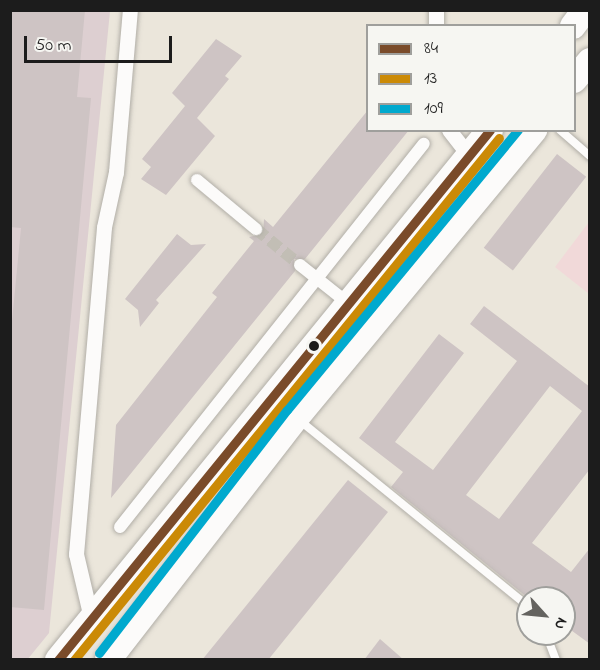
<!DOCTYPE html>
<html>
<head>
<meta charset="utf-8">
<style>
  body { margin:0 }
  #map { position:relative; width:600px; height:670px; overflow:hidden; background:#ebe6db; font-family:"Indie Flower",sans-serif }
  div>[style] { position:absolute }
  .built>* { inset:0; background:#f1d9d9 }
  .industrial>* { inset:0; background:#ddcfd1 }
  .building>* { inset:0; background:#cec4c4; transform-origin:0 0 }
  .pedestrian-tunnel>* { height:12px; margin-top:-6px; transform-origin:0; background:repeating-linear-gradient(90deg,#c2beb5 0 12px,transparent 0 18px) }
  .roads { filter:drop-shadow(0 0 2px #b1aea7) drop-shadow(0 0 2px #b1aea7) }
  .service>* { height:8px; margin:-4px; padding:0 4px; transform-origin:4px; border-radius:4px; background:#fcfbfa }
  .pedestrian>* { height:12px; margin:-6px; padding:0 6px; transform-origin:6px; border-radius:6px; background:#fcfbfa }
  .minor>* { height:15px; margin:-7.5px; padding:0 7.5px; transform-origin:7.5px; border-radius:7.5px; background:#fcfbfa }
  .trunk>* { height:26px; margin:-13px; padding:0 13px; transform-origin:13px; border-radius:13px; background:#fcfbfa }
  .bus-1>* { height:9px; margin:-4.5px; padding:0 4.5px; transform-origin:4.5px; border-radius:4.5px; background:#7a4b2a }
  .bus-2>* { height:9px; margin:-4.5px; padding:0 4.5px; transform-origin:4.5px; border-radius:4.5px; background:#cb8a06 }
  .bus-3>* { height:9px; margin:-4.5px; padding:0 4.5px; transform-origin:4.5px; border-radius:4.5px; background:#00a9ce }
  .dots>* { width:16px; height:16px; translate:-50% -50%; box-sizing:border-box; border:3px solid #f6f6f2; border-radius:50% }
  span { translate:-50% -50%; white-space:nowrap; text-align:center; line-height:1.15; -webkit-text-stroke:4.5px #f6f6f2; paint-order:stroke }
  .frame { position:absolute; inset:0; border:12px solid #1c1c1c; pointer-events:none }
  .legend { position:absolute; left:366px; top:24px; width:210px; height:108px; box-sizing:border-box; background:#f6f6f2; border:2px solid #9f9f9c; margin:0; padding:8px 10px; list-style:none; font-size:18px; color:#1c1c1c }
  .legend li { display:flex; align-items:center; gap:12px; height:30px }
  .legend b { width:30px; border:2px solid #9f9f9c }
  .north { position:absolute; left:516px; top:586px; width:60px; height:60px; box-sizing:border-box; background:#f6f6f2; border:2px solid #9f9f9c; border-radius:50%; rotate:117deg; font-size:16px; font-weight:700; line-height:24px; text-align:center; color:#1c1c1c }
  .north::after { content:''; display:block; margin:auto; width:21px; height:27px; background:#64635f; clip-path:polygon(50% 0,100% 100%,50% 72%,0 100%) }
  .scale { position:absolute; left:24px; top:36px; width:148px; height:27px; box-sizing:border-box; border:3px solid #1c1c1c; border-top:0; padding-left:8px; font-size:18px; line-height:21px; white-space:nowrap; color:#1c1c1c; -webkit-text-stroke:4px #f6f6f2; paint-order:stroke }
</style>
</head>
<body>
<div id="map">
  <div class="built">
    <div style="clip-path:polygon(589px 222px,589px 294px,555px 267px)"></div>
  </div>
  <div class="industrial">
    <div style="clip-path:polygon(10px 11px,110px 11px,49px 633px,27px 660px,10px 659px)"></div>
  </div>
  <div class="building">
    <div style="clip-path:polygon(10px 10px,85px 10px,77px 97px,91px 98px,44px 610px,10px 607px,10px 342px,21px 228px,10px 227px)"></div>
    <div style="clip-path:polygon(216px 39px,242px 56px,225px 76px,229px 79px,197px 118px,215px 136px,166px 195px,141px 179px,151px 167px,142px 159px,185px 106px,172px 93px)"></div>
    <div style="clip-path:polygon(368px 110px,368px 130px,409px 130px,305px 259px,294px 259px,295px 271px,111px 498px,116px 425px,217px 297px,212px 293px,254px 241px,249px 237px,263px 234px,264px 219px,273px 227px)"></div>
    <div style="left:557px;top:154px;width:37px;height:119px;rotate:38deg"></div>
    <div style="clip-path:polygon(177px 234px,191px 245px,206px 244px,156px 300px,159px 303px,140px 327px,138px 310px,125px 299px)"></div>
    <div style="clip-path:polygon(evenodd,484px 306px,590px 387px,590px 469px,532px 543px,571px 572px,590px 548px,590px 644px,564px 625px,564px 598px,528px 598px,391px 487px,403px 472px,359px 438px,439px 334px,464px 353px,395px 442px,433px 470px,517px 361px,470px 324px,484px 306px,550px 386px,582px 411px,499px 519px,466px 495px,550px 386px)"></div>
    <div style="clip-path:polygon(348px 480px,388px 512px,268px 660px,202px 660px)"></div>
    <div style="clip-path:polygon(380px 639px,404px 660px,364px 660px)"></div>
  </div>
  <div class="pedestrian-tunnel">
    <div style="left:256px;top:229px;width:57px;rotate:39.3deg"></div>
  </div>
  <div class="roads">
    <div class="service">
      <div style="left:560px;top:130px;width:40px;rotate:41deg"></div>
      <div style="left:299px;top:420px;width:295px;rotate:39.1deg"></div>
      <div style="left:546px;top:634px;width:28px;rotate:69deg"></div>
    </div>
    <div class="pedestrian">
      <div style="left:197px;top:180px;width:77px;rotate:39.7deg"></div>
      <div style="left:300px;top:265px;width:63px;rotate:38.5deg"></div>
      <div style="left:120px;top:527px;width:489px;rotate:-51.6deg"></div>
    </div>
    <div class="minor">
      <div style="left:436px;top:10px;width:16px;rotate:90deg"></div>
      <div style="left:449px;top:130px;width:33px;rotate:52deg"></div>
      <div style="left:91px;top:618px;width:66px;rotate:-103.2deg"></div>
      <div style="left:76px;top:554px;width:328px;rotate:-85.1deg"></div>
      <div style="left:104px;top:227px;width:56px;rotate:-77.7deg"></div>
      <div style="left:116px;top:172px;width:163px;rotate:-85.1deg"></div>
    </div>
    <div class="trunk">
      <div style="left:573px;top:26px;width:20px;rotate:-53deg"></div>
      <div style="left:574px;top:80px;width:25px;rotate:-50deg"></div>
      <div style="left:58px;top:660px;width:684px;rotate:-50.82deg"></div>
      <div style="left:108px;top:660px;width:306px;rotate:-52.2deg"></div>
      <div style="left:296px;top:418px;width:374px;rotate:-50.4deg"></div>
    </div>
  </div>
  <div class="bus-1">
    <div style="left:58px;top:660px;width:684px;rotate:-50.82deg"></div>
  </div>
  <div class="bus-2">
    <div style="left:74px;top:660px;width:673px;rotate:-50.85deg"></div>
  </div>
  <div class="bus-3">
    <div style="left:99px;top:653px;width:307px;rotate:-52.3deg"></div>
    <div style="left:287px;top:410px;width:363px;rotate:-50.5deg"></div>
  </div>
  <div class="dots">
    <div style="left:314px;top:346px;background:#1c1c1c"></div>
  </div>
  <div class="frame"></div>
  <ul class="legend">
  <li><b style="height:8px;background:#7a4b2a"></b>84</li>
  <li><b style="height:8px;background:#cb8a06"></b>13</li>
  <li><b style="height:8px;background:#00a9ce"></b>109</li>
  </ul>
  <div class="north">N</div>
  <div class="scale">50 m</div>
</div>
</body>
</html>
